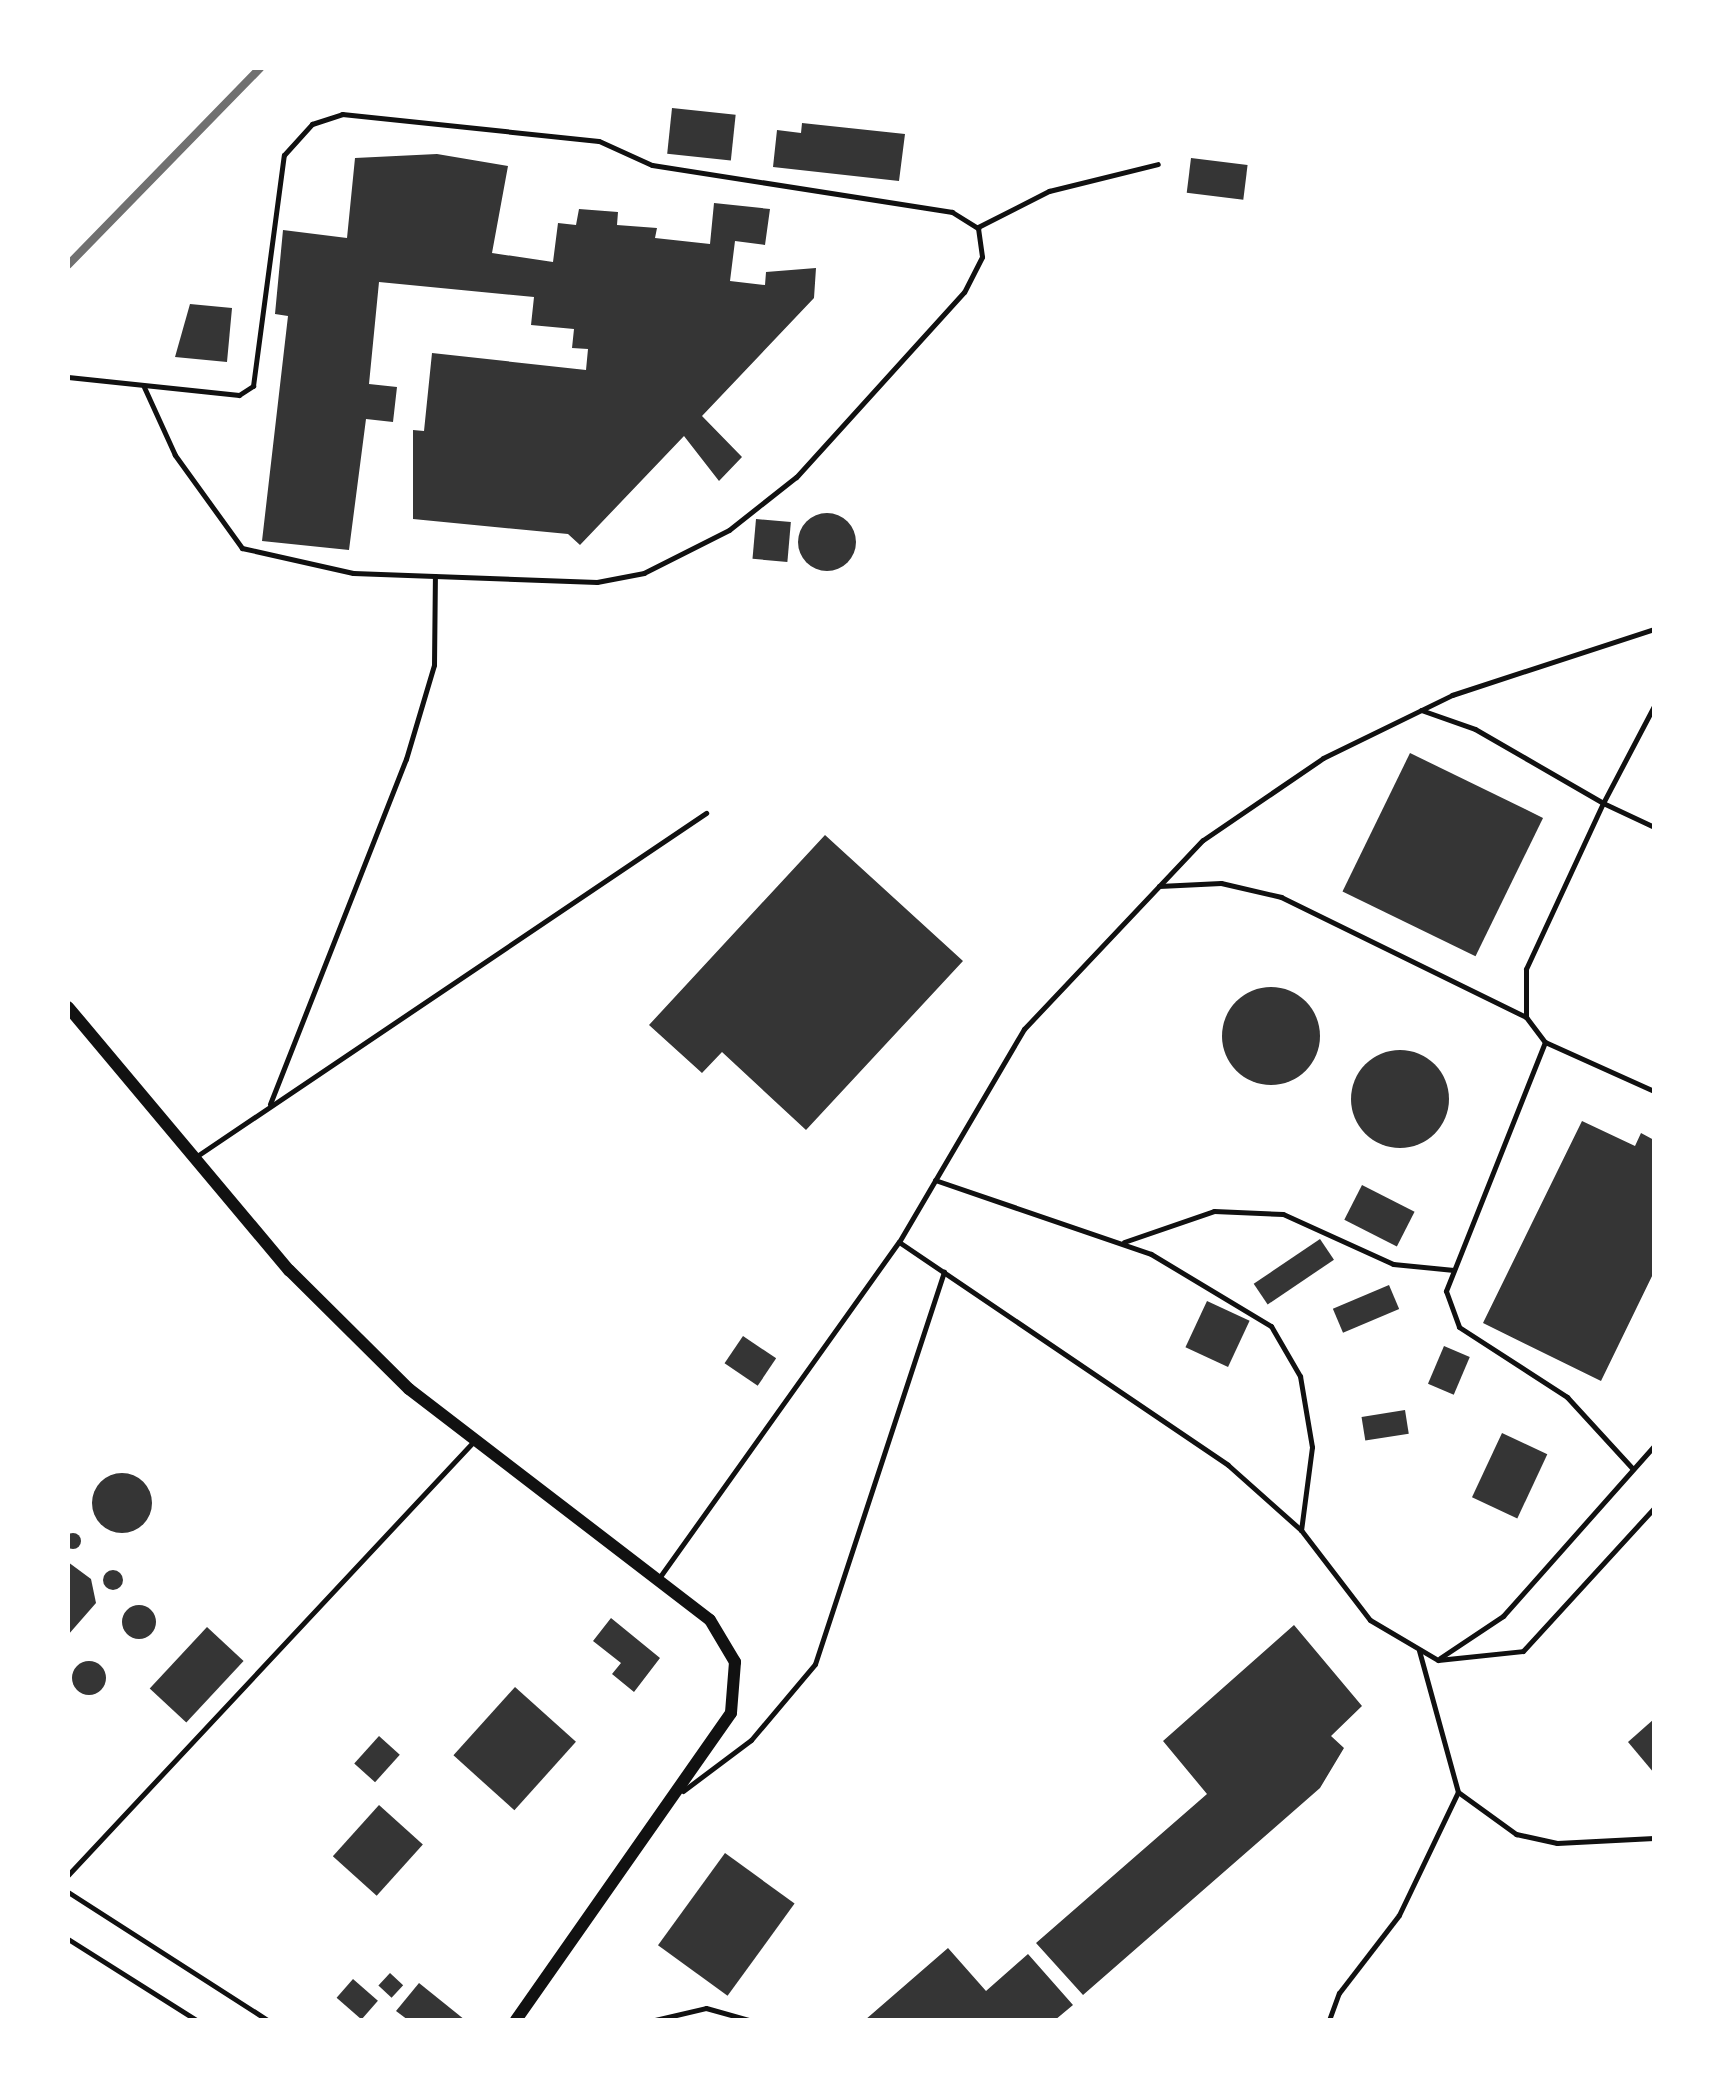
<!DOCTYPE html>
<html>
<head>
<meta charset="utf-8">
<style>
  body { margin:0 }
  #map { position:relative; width:1722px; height:2088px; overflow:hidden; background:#fff; font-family:"Work Sans",sans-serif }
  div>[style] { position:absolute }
  .building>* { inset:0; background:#353535; transform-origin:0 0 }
  .round { border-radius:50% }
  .service>* { height:5px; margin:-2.5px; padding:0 2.5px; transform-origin:2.5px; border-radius:2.5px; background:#111 }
  .tertiary>* { height:12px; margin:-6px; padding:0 6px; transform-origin:6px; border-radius:6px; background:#111 }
  .rail>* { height:8px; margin:-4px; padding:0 4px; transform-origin:4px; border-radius:4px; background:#707070 }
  span { translate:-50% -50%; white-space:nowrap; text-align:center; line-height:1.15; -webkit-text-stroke:8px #fff; paint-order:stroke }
  .frame { position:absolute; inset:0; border:70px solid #fff; pointer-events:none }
</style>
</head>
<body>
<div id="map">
  <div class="building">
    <div style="left:672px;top:108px;width:64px;height:46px;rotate:6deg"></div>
    <div style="clip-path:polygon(802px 123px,905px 134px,899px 181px,773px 167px,777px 130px,801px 133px)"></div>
    <div style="clip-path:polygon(437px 154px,508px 166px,492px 253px,553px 262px,558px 223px,576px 225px,579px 209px,618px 212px,617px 225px,657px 228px,655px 238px,710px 244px,714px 203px,770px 209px,765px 245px,735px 241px,730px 281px,765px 285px,766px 272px,816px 268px,814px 298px,702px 416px,742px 457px,719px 481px,684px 436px,580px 545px,568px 534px,413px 519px,413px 430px,424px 431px,432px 353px,586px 370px,588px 349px,572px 348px,574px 329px,531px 325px,534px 297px,379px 282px,369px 384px,397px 387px,393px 422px,366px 419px,349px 550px,262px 541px,288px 316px,275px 314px,283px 230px,347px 238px,355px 158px)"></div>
    <div style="left:1191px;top:158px;width:57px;height:35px;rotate:7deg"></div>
    <div style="clip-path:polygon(190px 304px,232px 308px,227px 362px,175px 357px)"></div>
    <div class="round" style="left:798px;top:513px;width:58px;height:58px"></div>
    <div style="left:756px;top:519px;width:35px;height:40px;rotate:5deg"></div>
    <div style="left:1410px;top:753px;width:148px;height:154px;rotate:26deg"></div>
    <div style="clip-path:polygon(825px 835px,963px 961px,806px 1130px,722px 1052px,702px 1073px,649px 1025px)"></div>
    <div class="round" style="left:1222px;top:987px;width:98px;height:98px"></div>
    <div class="round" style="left:1351px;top:1050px;width:98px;height:98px"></div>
    <div style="clip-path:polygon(1582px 1121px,1635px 1146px,1641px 1133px,1654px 1140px,1654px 1272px,1601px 1381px,1483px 1323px)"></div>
    <div style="left:1362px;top:1185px;width:59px;height:39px;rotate:27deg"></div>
    <div style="left:1320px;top:1239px;width:25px;height:80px;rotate:56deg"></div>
    <div style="left:1389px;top:1285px;width:26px;height:61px;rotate:67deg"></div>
    <div style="left:1207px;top:1301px;width:47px;height:51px;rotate:25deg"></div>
    <div style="left:743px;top:1336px;width:40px;height:33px;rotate:34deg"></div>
    <div style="left:1444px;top:1346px;width:28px;height:41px;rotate:23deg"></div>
    <div style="left:1405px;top:1410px;width:24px;height:44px;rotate:81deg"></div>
    <div style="left:1502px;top:1433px;width:50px;height:71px;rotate:25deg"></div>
    <div class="round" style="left:92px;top:1473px;width:60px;height:60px"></div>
    <div class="round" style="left:65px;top:1533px;width:16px;height:16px"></div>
    <div style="clip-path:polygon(68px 1562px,91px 1579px,96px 1603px,68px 1635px)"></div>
    <div class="round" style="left:103px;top:1570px;width:20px;height:20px"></div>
    <div class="round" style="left:122px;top:1605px;width:34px;height:34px"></div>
    <div style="clip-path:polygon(611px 1618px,660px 1658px,634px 1692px,612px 1674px,621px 1663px,593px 1641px)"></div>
    <div style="clip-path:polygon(1294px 1625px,1362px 1706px,1331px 1736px,1344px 1748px,1320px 1788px,1083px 1995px,1036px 1943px,1207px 1794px,1163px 1741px)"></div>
    <div style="left:207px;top:1627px;width:50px;height:84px;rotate:43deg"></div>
    <div class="round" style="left:72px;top:1661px;width:34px;height:34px"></div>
    <div style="left:515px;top:1687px;width:82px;height:92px;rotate:42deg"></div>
    <div style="clip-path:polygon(1654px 1719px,1654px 1773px,1628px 1742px)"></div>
    <div style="left:379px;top:1736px;width:28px;height:37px;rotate:42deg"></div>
    <div style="left:379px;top:1805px;width:59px;height:69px;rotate:42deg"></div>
    <div style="left:725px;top:1853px;width:86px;height:114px;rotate:36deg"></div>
    <div style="clip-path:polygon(948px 1948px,986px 1991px,1028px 1954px,1073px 2005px,1055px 2020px,865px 2020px)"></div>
    <div style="left:390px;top:1973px;width:18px;height:17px;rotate:43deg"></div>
    <div style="left:353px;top:1979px;width:33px;height:25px;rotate:41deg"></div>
    <div style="clip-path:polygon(419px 1983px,465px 2020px,408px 2020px,396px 2011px)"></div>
  </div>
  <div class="service">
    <div style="left:978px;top:227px;width:80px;rotate:-26.9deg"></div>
    <div style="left:1049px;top:191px;width:112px;rotate:-13.9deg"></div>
    <div style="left:68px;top:377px;width:172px;rotate:6deg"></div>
    <div style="left:239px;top:395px;width:17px;rotate:-33deg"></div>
    <div style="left:253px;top:386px;width:233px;rotate:-82.4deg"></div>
    <div style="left:284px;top:155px;width:42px;rotate:-47.9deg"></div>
    <div style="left:312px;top:124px;width:32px;rotate:-18deg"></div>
    <div style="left:342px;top:114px;width:258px;rotate:6deg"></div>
    <div style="left:599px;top:141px;width:58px;rotate:24.4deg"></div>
    <div style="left:652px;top:165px;width:304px;rotate:8.9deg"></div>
    <div style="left:952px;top:212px;width:31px;rotate:32deg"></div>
    <div style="left:978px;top:228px;width:29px;rotate:82deg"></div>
    <div style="left:982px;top:257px;width:39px;rotate:117deg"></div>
    <div style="left:964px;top:292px;width:250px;rotate:132.2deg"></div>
    <div style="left:796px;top:477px;width:85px;rotate:141.7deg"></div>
    <div style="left:729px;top:530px;width:95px;rotate:153.2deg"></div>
    <div style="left:644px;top:573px;width:48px;rotate:169.2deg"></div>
    <div style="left:597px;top:582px;width:244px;rotate:-177.9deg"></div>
    <div style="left:353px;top:573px;width:114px;rotate:-167.3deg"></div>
    <div style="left:242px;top:548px;width:115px;rotate:-125.8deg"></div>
    <div style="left:175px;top:455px;width:75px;rotate:-114.5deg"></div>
    <div style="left:1654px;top:706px;width:110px;rotate:117.7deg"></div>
    <div style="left:1603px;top:803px;width:56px;rotate:25.2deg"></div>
    <div style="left:1421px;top:710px;width:57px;rotate:19.4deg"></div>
    <div style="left:1475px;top:729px;width:148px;rotate:30deg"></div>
    <div style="left:1603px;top:803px;width:183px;rotate:114.9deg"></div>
    <div style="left:1526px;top:969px;width:48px;rotate:90deg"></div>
    <div style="left:1526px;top:1017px;width:31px;rotate:53deg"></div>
    <div style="left:1545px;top:1042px;width:268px;rotate:111.7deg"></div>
    <div style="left:1446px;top:1291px;width:38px;rotate:70deg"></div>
    <div style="left:1459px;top:1327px;width:129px;rotate:32.9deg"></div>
    <div style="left:1567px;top:1397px;width:96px;rotate:47.5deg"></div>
    <div style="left:1159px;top:886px;width:62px;rotate:-2.8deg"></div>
    <div style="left:1221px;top:883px;width:62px;rotate:13.1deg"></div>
    <div style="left:1281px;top:897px;width:273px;rotate:26.1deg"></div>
    <div style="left:1545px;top:1042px;width:120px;rotate:24.2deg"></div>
    <div style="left:270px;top:1104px;width:371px;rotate:-68.5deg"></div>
    <div style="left:406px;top:759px;width:98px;rotate:-73.4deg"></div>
    <div style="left:434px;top:665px;width:89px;rotate:-89.4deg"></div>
    <div style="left:197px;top:1156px;width:614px;rotate:-33.97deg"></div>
    <div style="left:935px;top:1180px;width:228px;rotate:18.9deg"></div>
    <div style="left:1151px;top:1254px;width:140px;rotate:31deg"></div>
    <div style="left:1271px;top:1326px;width:58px;rotate:59.9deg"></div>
    <div style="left:1300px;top:1376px;width:72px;rotate:80.4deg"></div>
    <div style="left:1312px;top:1447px;width:84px;rotate:97.5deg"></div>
    <div style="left:899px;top:1242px;width:397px;rotate:34.1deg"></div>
    <div style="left:1228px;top:1465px;width:98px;rotate:41.7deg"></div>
    <div style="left:1301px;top:1530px;width:113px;rotate:52.5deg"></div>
    <div style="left:1370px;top:1620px;width:79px;rotate:30.5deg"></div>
    <div style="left:1438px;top:1660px;width:85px;rotate:-6deg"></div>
    <div style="left:1523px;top:1651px;width:194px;rotate:-47.5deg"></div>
    <div style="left:1124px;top:1242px;width:95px;rotate:-19deg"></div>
    <div style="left:1214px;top:1211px;width:69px;rotate:2.5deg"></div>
    <div style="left:1283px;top:1214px;width:121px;rotate:24.4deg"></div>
    <div style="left:1393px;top:1264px;width:61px;rotate:5.6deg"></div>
    <div style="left:659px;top:1578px;width:413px;rotate:-54.5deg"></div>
    <div style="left:899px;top:1242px;width:247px;rotate:-59.6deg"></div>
    <div style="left:1024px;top:1029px;width:260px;rotate:-46.6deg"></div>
    <div style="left:1203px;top:840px;width:145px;rotate:-34.3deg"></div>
    <div style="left:1323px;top:758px;width:144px;rotate:-26deg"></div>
    <div style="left:1452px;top:695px;width:213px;rotate:-18.1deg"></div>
    <div style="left:1440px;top:1658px;width:76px;rotate:-33.7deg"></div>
    <div style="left:1503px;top:1616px;width:227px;rotate:-48.4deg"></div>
    <div style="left:683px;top:1791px;width:85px;rotate:-36.9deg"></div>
    <div style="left:751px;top:1740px;width:99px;rotate:-49.9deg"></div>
    <div style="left:815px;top:1664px;width:413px;rotate:-71.8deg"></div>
    <div style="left:1458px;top:1792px;width:72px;rotate:35.9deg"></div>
    <div style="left:1516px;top:1834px;width:42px;rotate:12.4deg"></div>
    <div style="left:1557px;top:1843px;width:97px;rotate:-3deg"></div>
    <div style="left:68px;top:1875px;width:593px;rotate:-46.91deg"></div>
    <div style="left:68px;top:1892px;width:237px;rotate:32.7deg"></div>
    <div style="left:68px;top:1939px;width:151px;rotate:32.3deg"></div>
    <div style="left:655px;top:2020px;width:52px;rotate:-13.2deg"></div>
    <div style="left:706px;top:2008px;width:45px;rotate:15.6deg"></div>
    <div style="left:1329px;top:2020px;width:29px;rotate:-70deg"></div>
    <div style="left:1339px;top:1993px;width:98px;rotate:-52.4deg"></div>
    <div style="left:1399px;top:1915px;width:136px;rotate:-64.4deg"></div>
    <div style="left:1458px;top:1792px;width:147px;rotate:-105.4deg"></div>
  </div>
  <div class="tertiary">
    <div style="left:68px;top:1007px;width:344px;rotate:50deg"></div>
    <div style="left:289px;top:1270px;width:169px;rotate:44.8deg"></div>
    <div style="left:409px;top:1389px;width:379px;rotate:37.5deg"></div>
    <div style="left:710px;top:1620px;width:49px;rotate:59.2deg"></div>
    <div style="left:735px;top:1662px;width:51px;rotate:94.5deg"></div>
    <div style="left:731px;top:1713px;width:375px;rotate:125deg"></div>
  </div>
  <div class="rail">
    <div style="left:68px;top:265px;width:275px;rotate:-45.7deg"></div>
  </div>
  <div class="frame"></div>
</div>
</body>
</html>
